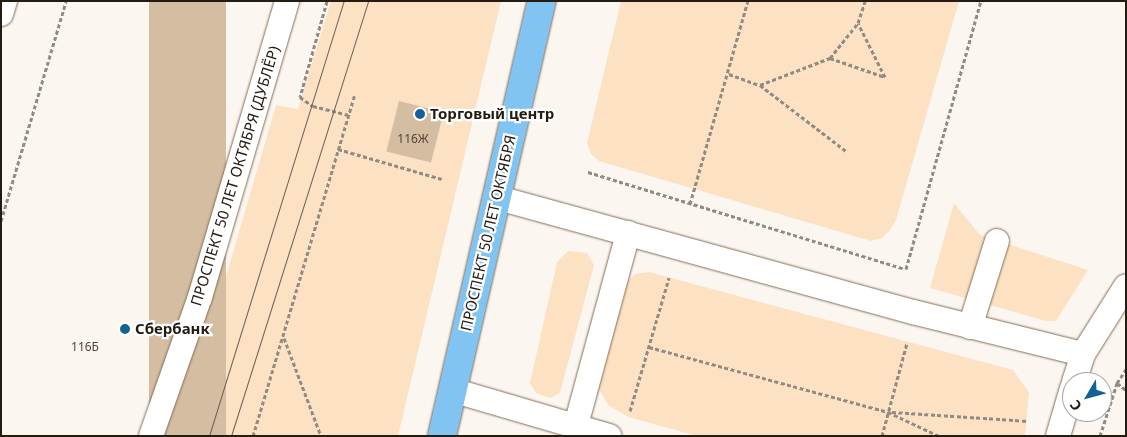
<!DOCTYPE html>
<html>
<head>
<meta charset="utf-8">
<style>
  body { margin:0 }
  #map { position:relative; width:1127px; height:437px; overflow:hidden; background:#fcf6f1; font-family:"Noto Sans",sans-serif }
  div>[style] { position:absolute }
  .green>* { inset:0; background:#fce1c2 }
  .building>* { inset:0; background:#d5bda2; transform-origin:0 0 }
  .path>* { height:3px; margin-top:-1.5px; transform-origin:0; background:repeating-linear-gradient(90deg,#928b83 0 4px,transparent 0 6.5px) }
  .roads { filter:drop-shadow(0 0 1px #846e55) drop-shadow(0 0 1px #846e55) }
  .service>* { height:24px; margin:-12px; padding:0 12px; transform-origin:12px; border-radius:12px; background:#fff }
  .primary>* { height:28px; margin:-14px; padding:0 14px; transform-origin:14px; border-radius:14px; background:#81c4f1 }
  .tram>* { height:1px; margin:-0.5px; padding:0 0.5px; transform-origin:0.5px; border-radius:0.5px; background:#696158 }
  .dots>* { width:14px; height:14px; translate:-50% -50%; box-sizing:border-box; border:2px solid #fff; border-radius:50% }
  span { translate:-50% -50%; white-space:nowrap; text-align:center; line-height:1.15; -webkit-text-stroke:4.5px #fff; paint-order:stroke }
  .number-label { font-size:12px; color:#504435 }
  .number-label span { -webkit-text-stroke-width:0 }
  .poi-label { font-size:15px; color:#241b11; font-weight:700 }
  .left { translate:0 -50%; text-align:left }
  .street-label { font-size:15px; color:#241b11 }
  .frame { position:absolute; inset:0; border:2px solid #241b11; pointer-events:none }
  .north { position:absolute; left:1062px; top:372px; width:50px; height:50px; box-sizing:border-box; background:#fff; border:1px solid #a7a4a0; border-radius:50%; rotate:233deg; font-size:14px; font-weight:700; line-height:20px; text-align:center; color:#241b11 }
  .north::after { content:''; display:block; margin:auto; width:18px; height:22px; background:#146294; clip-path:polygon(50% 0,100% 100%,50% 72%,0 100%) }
</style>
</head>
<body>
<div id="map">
  <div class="green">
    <div style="clip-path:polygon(331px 1px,501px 1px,398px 436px,177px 436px,202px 359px,276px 105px,298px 109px)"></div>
    <div style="clip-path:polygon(621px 1px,959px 1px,896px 220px,891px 229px,882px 238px,871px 241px,599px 161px,591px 154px,587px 143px)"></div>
    <div style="clip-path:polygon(954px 203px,980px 235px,1088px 270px,1056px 321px,1046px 321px,930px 288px)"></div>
    <div style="clip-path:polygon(568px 251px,587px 253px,594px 265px,560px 393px,550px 398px,536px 393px,530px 383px,557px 262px)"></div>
    <div style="clip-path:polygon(649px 272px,1013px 370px,1029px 392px,1025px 436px,697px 436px,628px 417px,608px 405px,599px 389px,623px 286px,635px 274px)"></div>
  </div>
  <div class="building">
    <div style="left:149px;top:1px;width:77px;height:453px"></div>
    <div style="left:399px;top:101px;width:46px;height:52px;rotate:14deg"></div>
  </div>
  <div class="path">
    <div style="left:327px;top:1px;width:100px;rotate:105.7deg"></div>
    <div style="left:300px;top:97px;width:16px;rotate:35deg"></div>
    <div style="left:313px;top:106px;width:36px;rotate:14deg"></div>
    <div style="left:830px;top:58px;width:58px;rotate:19.1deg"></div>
    <div style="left:885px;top:77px;width:60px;rotate:-116.6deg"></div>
    <div style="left:729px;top:74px;width:33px;rotate:20deg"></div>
    <div style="left:760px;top:85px;width:75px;rotate:-21.1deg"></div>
    <div style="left:830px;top:58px;width:45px;rotate:-51.3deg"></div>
    <div style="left:858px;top:23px;width:23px;rotate:-72deg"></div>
    <div style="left:760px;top:85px;width:108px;rotate:37.5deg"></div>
    <div style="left:338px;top:149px;width:108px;rotate:16.1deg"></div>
    <div style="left:588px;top:172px;width:332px;rotate:17deg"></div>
    <div style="left:906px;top:269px;width:278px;rotate:-74.4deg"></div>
    <div style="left:690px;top:204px;width:211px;rotate:-74.1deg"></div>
    <div style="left:1px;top:221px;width:229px;rotate:-73.5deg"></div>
    <div style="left:284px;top:338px;width:105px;rotate:69.3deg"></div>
    <div style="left:649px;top:347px;width:248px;rotate:15.2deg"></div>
    <div style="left:888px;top:412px;width:56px;rotate:25.2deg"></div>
    <div style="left:1117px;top:383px;width:11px;rotate:38deg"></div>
    <div style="left:630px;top:411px;width:139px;rotate:-73.7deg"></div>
    <div style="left:892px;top:412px;width:136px;rotate:3.8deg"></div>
    <div style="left:253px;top:436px;width:357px;rotate:-73.4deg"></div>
    <div style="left:882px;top:436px;width:96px;rotate:-75deg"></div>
    <div style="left:1100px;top:436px;width:56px;rotate:-72.2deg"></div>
    <div style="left:1117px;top:383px;width:17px;rotate:-57deg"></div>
  </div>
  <div class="roads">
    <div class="service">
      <div style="left:1px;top:14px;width:14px;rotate:-73deg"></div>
      <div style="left:495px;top:197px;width:434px;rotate:15.4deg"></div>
      <div style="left:913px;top:312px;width:175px;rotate:13.9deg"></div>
      <div style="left:970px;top:327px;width:90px;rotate:-72.6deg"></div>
      <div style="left:1074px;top:382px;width:29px;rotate:-72deg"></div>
      <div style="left:1083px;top:354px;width:80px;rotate:-57.7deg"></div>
      <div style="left:452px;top:390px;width:164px;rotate:16.3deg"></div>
      <div style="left:576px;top:425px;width:199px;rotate:-74.8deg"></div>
      <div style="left:151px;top:436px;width:147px;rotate:-70.6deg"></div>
      <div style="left:200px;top:297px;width:309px;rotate:-73.6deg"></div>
      <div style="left:1058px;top:436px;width:50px;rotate:-73.7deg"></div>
    </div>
    <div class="primary">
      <div style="left:442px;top:436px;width:446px;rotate:-77.1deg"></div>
    </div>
  </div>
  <div class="tram">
    <div style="left:209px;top:436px;width:455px;rotate:-72.8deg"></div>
    <div style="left:231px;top:436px;width:456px;rotate:-72.5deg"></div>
  </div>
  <div class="dots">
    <div style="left:420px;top:114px;background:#146294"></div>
    <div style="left:125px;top:329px;background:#146294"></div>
  </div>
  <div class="number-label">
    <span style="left:413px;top:139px">116Ж</span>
    <span style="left:85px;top:347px">116Б</span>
  </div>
  <div class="poi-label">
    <span class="left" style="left:430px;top:114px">Торговый центр</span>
    <span class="left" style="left:135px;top:329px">Сбербанк</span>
  </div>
  <div class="street-label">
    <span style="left:235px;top:176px;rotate:-73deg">ПРОСПЕКТ 50 ЛЕТ ОКТЯБРЯ (ДУБЛЁР)</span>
    <span style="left:488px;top:233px;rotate:-77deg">ПРОСПЕКТ 50 ЛЕТ ОКТЯБРЯ</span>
  </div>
  <div class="frame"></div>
  <div class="north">С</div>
</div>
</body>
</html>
